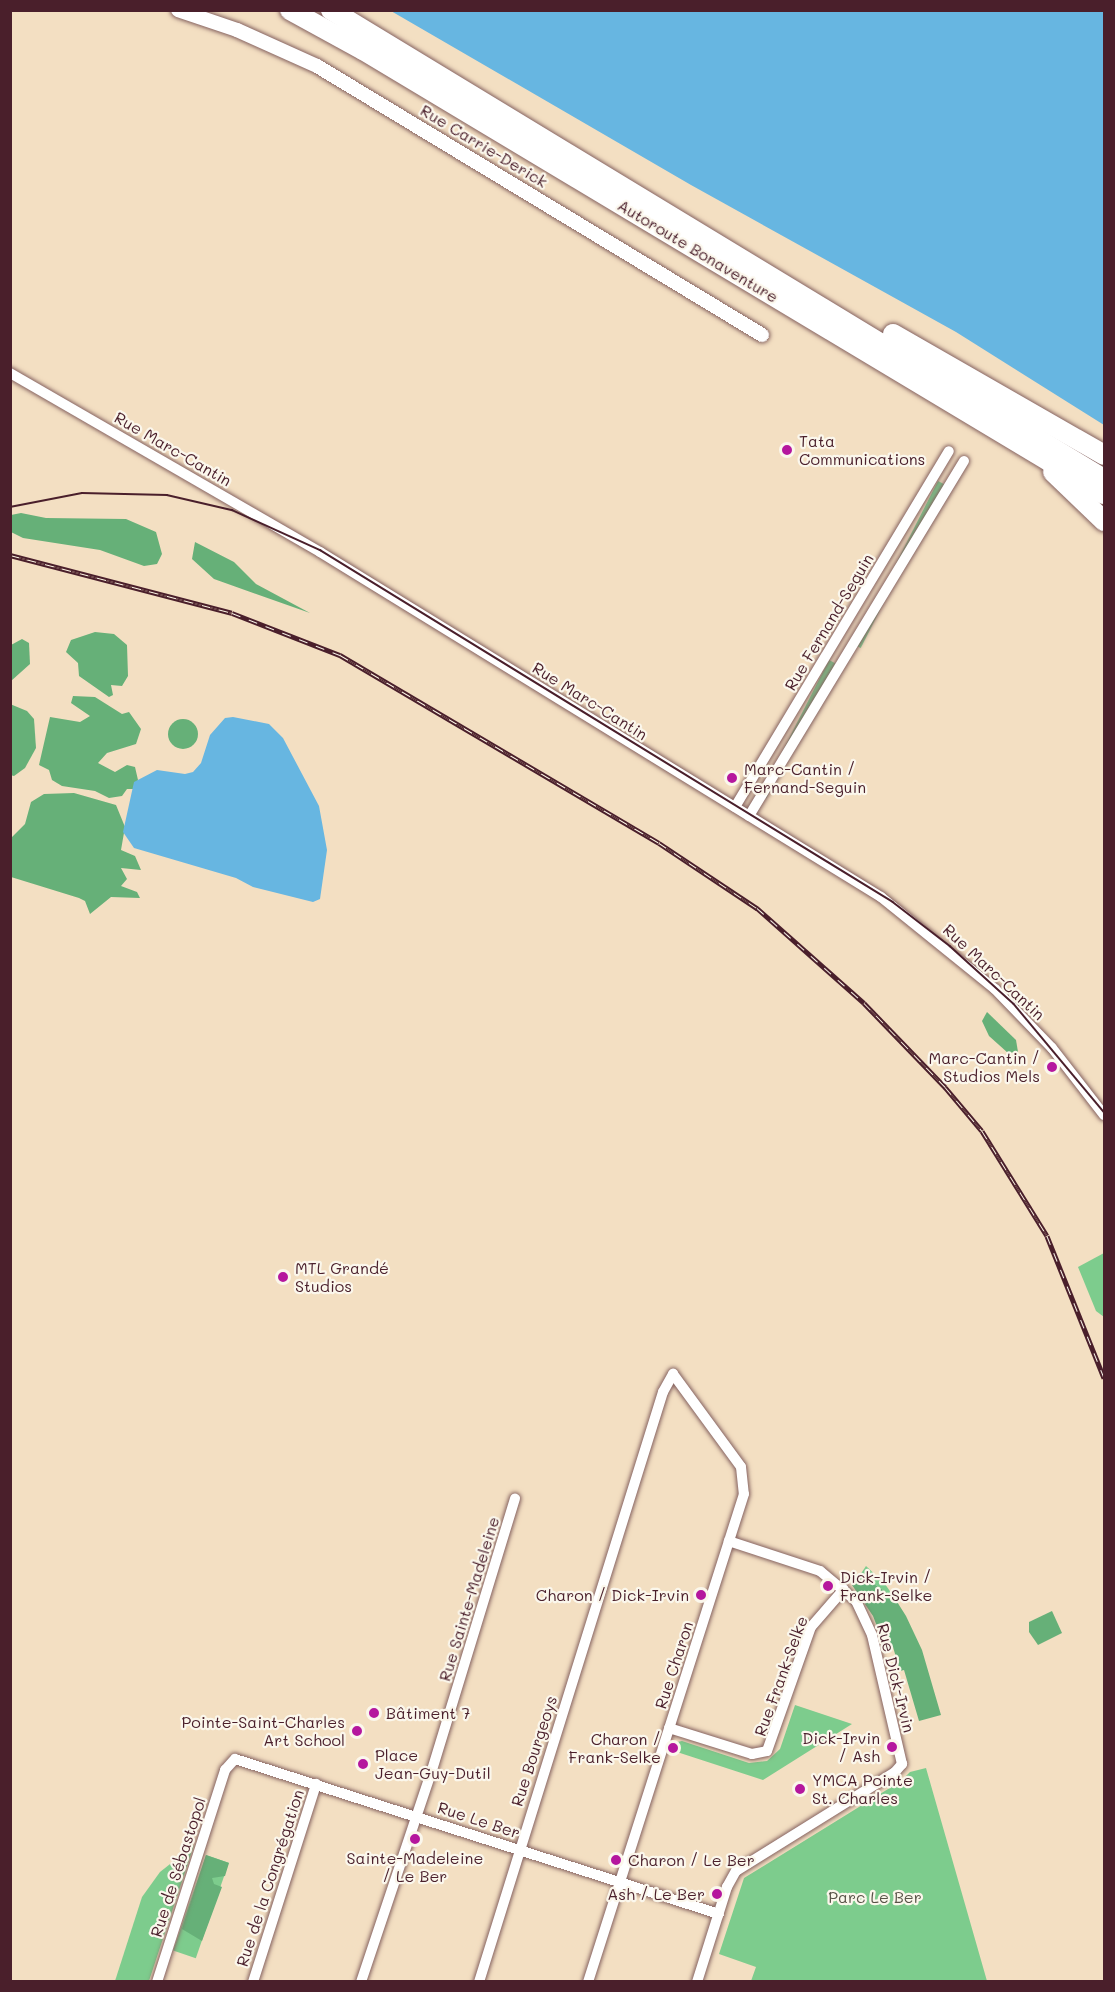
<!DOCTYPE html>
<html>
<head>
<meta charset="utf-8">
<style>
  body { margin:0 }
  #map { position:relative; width:1115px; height:1992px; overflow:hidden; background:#f3dfc2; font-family:Mali,sans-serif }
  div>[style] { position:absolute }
  .green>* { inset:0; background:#7dcc8d; transform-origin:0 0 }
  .forest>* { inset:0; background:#66b078 }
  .round { border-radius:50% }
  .water>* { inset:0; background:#67b6e1 }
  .roads { filter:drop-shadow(0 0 2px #856260) drop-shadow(0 0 2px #856260) }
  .minor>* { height:10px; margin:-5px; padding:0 5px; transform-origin:5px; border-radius:5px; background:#fff }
  .tertiary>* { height:14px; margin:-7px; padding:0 7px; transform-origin:7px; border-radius:7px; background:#fff }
  .motorway>* { height:20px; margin:-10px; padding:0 10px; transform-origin:10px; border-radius:10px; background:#fff }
  .tram>* { height:1.5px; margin:-0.75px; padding:0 0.75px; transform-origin:0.75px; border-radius:0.75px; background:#4a1f2b }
  .rail>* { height:5px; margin-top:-2.5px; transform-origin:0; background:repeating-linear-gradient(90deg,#fbf7ec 0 9px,#4a1f2b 0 18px); box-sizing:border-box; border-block:2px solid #4a1f2b }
  .dots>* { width:16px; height:16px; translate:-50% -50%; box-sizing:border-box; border:3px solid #fbf7ec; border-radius:50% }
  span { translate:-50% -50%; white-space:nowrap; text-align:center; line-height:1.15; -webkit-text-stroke:4.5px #fbf7ec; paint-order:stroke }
  .street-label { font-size:16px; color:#4a1f2b }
  .poi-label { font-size:16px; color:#4a1f2b }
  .left { translate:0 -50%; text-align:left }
  .right { translate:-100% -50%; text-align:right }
  .park-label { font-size:16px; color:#595348 }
  .frame { position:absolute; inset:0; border:12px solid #4a1f2b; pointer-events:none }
</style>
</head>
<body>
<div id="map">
  <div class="green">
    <div style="left:938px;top:481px;width:7px;height:184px;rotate:27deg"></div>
    <div style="left:829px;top:660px;width:7px;height:152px;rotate:27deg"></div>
    <div style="clip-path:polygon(1104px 1253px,1104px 1317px,1096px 1311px,1078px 1267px)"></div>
    <div style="clip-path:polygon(866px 1566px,885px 1584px,894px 1597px,860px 1575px)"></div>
    <div style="clip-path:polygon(795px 1705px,852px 1724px,763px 1780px,677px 1752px,677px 1742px,682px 1741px,749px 1763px,767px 1761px,780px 1749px)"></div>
    <div style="clip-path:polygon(926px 1768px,987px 1981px,751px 1981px,756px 1967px,719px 1954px,744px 1878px,901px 1781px,910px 1772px)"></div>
    <div style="clip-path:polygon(194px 1845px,149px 1981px,115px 1981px,142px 1897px,160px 1872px)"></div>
    <div style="left:206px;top:1855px;width:24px;height:101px;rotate:19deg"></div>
  </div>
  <div class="forest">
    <div style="clip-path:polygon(21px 513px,46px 518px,126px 519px,156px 532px,162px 554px,157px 564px,144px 566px,100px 550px,23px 538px,11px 532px,11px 515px)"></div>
    <div style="clip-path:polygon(195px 542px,234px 562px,256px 584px,310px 613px,214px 579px,192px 559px)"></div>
    <div style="clip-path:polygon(95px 632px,114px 634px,127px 645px,128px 676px,122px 686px,111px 685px,113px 695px,109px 697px,79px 676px,78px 663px,66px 652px,71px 640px)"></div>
    <div style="clip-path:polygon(22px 639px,29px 643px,30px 664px,11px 681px,11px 645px)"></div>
    <div style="clip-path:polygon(73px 696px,95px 697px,122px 714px,129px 712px,141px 729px,136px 744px,107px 753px,98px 763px,115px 772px,127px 765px,135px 767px,138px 780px,134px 789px,127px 789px,122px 796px,109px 798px,95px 791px,62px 786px,52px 780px,49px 770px,39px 765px,50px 717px,80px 722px,90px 716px,71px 703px)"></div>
    <div style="clip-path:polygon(10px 704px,27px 711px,34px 719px,36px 748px,25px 768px,14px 776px,10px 775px)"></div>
    <div class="round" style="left:168px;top:719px;width:30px;height:30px"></div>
    <div style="clip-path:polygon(74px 793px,116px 805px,125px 827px,121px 850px,135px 856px,141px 870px,121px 868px,127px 879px,121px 886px,137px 892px,140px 898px,111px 897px,90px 914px,85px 901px,79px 898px,11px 877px,11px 838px,25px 824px,31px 802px,44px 794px)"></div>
    <div style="clip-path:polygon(987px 1012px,1016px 1040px,1018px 1052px,1008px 1053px,989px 1036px,982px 1021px)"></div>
    <div style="clip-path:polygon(860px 1575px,894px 1597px,906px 1616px,922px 1650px,941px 1715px,919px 1721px,904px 1670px,900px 1671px,893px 1647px,881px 1637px,873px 1616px,852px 1585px)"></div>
    <div style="clip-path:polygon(1052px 1611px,1062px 1633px,1038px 1645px,1029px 1632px,1029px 1622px)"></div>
    <div style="clip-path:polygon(206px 1855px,229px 1863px,225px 1876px,212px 1878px,214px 1884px,222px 1887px,202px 1941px,182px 1929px)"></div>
  </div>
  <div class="water">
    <div style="clip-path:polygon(391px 11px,1104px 11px,1104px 425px,956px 332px,691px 185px)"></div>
    <div style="clip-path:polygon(233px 717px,269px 724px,283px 738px,319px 806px,327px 850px,320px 899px,313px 902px,253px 887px,236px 878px,134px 848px,123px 832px,134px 782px,157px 770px,185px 774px,193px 772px,201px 763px,210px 735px,225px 718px)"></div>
  </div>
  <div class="roads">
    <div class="minor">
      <div style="left:10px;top:373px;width:358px;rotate:30deg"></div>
      <div style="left:320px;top:552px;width:659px;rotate:31.59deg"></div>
      <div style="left:881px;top:897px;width:146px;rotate:38.9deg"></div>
      <div style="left:995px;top:989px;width:82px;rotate:46deg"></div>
      <div style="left:1052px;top:1048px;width:85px;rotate:52.2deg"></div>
      <div style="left:735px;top:807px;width:415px;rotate:-59deg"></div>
      <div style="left:749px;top:816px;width:415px;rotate:-58.8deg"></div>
      <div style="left:669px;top:1728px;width:87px;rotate:17.4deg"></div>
      <div style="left:752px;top:1754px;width:15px;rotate:-11deg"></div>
      <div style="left:767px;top:1751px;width:132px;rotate:-70.5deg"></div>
      <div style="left:811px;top:1627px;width:50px;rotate:-49deg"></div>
      <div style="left:157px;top:1982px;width:223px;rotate:-72.2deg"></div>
      <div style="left:225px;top:1770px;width:15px;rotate:-48deg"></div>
      <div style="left:235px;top:1759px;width:508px;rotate:17.76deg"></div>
      <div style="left:253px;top:1982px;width:208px;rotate:-72.3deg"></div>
      <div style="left:361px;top:1982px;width:224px;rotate:-71.5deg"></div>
      <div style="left:432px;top:1770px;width:284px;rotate:-73deg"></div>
      <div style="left:479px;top:1982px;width:618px;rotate:-72.68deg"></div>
      <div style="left:663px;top:1392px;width:21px;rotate:-61deg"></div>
      <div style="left:673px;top:1374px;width:115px;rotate:53.8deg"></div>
      <div style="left:741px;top:1467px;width:27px;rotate:84deg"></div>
      <div style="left:744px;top:1494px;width:512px;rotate:107.73deg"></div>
      <div style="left:697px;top:1982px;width:100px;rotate:-72.5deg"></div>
      <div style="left:727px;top:1887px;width:18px;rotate:-61deg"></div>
      <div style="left:736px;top:1871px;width:187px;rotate:-31.9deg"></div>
      <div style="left:895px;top:1772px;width:11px;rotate:-49deg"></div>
      <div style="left:902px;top:1764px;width:132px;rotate:-103.1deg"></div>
      <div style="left:872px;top:1635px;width:38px;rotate:-115deg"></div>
      <div style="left:856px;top:1601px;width:47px;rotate:-140.2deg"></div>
      <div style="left:820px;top:1571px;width:96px;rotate:-161.8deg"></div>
    </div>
    <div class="tertiary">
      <div style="left:178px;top:10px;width:62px;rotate:18.7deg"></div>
      <div style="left:237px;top:30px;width:88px;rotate:24.2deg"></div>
      <div style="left:317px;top:66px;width:520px;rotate:31.15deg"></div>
    </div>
    <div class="motorway">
      <div style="left:290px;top:10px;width:83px;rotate:28.7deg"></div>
      <div style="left:363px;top:50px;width:864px;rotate:30.93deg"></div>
      <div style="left:331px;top:10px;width:904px;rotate:31.25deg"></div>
      <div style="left:893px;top:334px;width:243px;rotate:29.8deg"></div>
      <div style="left:1053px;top:472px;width:71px;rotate:43.9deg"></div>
    </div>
  </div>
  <div class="tram">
    <div style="left:10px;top:507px;width:73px;rotate:-11deg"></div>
    <div style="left:82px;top:493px;width:85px;rotate:1.3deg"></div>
    <div style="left:167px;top:495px;width:67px;rotate:13deg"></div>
    <div style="left:232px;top:510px;width:97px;rotate:24.4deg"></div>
    <div style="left:320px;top:550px;width:672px;rotate:31.56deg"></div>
    <div style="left:893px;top:902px;width:72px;rotate:37.7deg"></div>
    <div style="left:950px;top:946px;width:86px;rotate:42.2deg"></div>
    <div style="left:1014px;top:1004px;width:141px;rotate:50.2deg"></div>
  </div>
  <div class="rail">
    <div style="left:10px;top:555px;width:229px;rotate:14.6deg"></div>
    <div style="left:232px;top:613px;width:116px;rotate:21.3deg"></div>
    <div style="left:340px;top:655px;width:370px;rotate:30.5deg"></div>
    <div style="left:659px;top:843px;width:118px;rotate:33.6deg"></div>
    <div style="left:757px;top:908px;width:143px;rotate:41.6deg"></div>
    <div style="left:864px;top:1003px;width:117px;rotate:46deg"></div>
    <div style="left:945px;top:1087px;width:57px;rotate:49.9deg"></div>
    <div style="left:982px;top:1131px;width:123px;rotate:58.2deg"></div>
    <div style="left:1047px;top:1236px;width:153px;rotate:68.1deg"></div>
  </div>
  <div class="dots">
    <div style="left:787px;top:450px;background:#b5179e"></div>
    <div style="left:732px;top:778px;background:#b5179e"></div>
    <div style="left:1052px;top:1067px;background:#b5179e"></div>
    <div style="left:283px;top:1277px;background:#b5179e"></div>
    <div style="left:828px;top:1586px;background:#b5179e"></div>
    <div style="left:701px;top:1595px;background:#b5179e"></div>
    <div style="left:374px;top:1713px;background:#b5179e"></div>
    <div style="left:357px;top:1731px;background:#b5179e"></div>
    <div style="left:892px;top:1747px;background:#b5179e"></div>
    <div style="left:673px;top:1748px;background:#b5179e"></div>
    <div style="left:363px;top:1764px;background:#b5179e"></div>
    <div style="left:800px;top:1789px;background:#b5179e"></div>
    <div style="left:415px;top:1839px;background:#b5179e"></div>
    <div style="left:616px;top:1860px;background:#b5179e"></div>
    <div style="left:717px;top:1894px;background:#b5179e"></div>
  </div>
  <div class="street-label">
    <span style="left:484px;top:146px;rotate:31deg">Rue Carrie-Derick</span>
    <span style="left:698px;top:251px;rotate:31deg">Autoroute Bonaventure</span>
    <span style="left:173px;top:449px;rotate:30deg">Rue Marc-Cantin</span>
    <span style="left:829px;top:622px;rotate:-59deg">Rue Fernand-Seguin</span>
    <span style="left:590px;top:701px;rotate:32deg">Rue Marc-Cantin</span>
    <span style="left:994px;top:972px;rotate:43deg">Rue Marc-Cantin</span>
    <span style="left:469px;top:1599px;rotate:-73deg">Rue Sainte-Madeleine</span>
    <span style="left:674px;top:1665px;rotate:-72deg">Rue Charon</span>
    <span style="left:781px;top:1676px;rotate:-70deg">Rue Frank-Selke</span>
    <span style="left:896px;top:1678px;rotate:76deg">Rue Dick-Irvin</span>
    <span style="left:534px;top:1751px;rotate:-72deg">Rue Bourgeoys</span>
    <span style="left:479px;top:1820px;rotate:18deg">Rue Le Ber</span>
    <span style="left:178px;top:1867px;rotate:-72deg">Rue de Sébastopol</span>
    <span style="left:270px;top:1878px;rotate:-72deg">Rue de la Congrégation</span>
  </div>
  <div class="poi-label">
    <span class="left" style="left:799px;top:450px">Tata<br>Communications</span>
    <span class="left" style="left:744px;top:778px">Marc-Cantin /<br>Fernand-Seguin</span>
    <span class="right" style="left:1040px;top:1067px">Marc-Cantin /<br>Studios Mels</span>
    <span class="left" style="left:295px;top:1277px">MTL Grandé<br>Studios</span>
    <span class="left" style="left:840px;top:1586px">Dick-Irvin /<br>Frank-Selke</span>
    <span class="right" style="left:689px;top:1595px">Charon / Dick-Irvin</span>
    <span class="left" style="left:386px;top:1713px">Bâtiment 7</span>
    <span class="right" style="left:345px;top:1731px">Pointe-Saint-Charles<br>Art School</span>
    <span class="right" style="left:880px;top:1747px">Dick-Irvin<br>/ Ash</span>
    <span class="right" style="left:661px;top:1748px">Charon /<br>Frank-Selke</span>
    <span class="left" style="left:375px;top:1764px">Place<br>Jean-Guy-Dutil</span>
    <span class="left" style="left:812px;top:1789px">YMCA Pointe<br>St. Charles</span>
    <span style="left:415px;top:1867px">Sainte-Madeleine<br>/ Le Ber</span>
    <span class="left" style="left:628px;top:1860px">Charon / Le Ber</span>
    <span class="right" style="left:705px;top:1894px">Ash / Le Ber</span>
  </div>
  <div class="park-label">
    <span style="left:875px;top:1897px">Parc Le Ber</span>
  </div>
  <div class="frame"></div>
</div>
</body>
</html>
